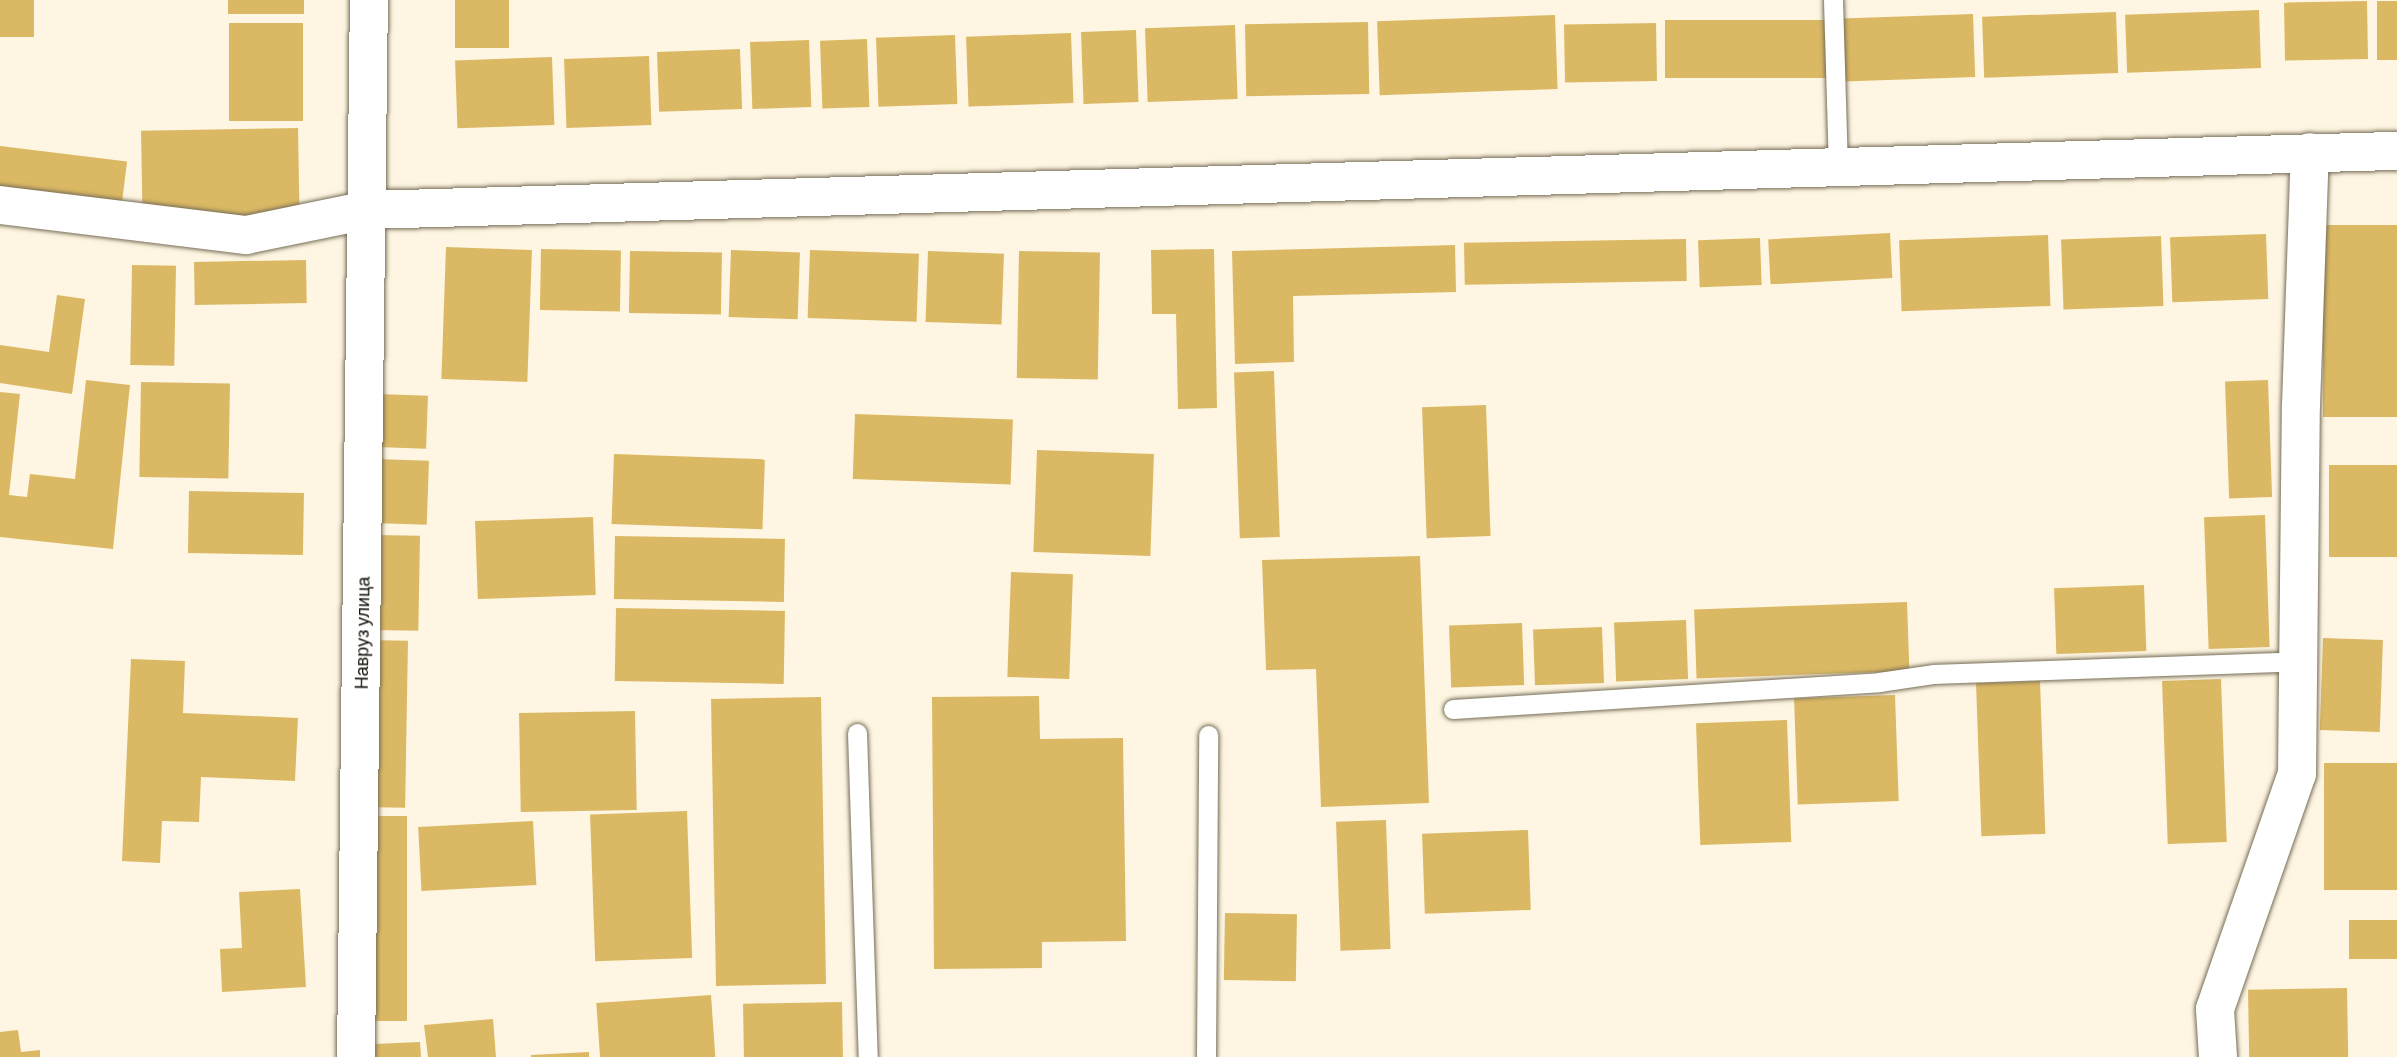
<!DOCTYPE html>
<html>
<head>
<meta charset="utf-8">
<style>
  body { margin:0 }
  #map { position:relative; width:2397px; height:1057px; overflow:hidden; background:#fef6e2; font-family:Barlow,sans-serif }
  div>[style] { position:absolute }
  .building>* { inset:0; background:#dbb964; transform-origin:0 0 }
  .roads { filter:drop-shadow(0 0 2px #766d57) drop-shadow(0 0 2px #766d57) }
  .lane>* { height:19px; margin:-9.5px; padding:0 9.5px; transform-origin:9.5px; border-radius:9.5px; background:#fff }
  .street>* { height:38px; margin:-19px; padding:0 19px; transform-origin:19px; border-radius:19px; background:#fff }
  span { translate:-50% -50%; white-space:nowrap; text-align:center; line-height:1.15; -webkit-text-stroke:6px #fff; paint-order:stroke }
  .street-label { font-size:18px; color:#0f0c05 }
</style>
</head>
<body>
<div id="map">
  <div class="building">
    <div style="left:0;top:0;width:34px;height:37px"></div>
    <div style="left:228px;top:0;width:76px;height:14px"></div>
    <div style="left:455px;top:0;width:54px;height:48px"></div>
    <div style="left:2367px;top:1px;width:58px;height:83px;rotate:89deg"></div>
    <div style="left:2377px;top:1px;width:20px;height:59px"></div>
    <div style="left:2259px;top:10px;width:58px;height:134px;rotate:88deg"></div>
    <div style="left:2116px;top:12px;width:61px;height:134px;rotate:88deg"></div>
    <div style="left:1973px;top:14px;width:63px;height:131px;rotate:88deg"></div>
    <div style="left:1555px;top:15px;width:74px;height:178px;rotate:88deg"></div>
    <div style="left:1830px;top:20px;width:58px;height:165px;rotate:90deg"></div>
    <div style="left:1368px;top:22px;width:72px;height:123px;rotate:89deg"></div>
    <div style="left:229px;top:23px;width:74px;height:98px"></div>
    <div style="left:1656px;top:23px;width:58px;height:92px;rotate:89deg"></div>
    <div style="left:1235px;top:25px;width:74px;height:90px;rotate:88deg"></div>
    <div style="left:1136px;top:30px;width:72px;height:55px;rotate:88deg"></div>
    <div style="left:1071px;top:33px;width:70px;height:105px;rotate:88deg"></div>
    <div style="left:955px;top:35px;width:69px;height:79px;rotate:88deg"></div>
    <div style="left:867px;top:39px;width:68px;height:47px;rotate:88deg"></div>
    <div style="left:809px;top:40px;width:67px;height:59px;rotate:88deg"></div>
    <div style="left:740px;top:49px;width:60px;height:83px;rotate:88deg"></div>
    <div style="left:649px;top:56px;width:69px;height:85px;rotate:88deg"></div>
    <div style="left:552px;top:57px;width:68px;height:97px;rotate:88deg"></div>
    <div style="left:298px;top:128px;width:88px;height:157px;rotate:89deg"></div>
    <div style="left:0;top:146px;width:128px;height:48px;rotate:7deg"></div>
    <div style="left:2397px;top:225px;width:192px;height:74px;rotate:90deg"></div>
    <div style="left:1890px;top:233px;width:45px;height:122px;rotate:87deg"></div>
    <div style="left:2266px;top:234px;width:65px;height:96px;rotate:88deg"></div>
    <div style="left:2048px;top:235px;width:71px;height:149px;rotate:88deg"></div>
    <div style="left:2161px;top:236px;width:70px;height:100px;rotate:88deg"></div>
    <div style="left:1760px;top:238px;width:47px;height:62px;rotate:88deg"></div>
    <div style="left:1686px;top:239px;width:42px;height:222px;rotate:89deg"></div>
    <div style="clip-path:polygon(1455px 245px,1456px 292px,1293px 296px,1294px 362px,1235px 364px,1232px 251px)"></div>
    <div style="left:446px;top:247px;width:86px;height:132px;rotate:2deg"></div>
    <div style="left:541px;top:249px;width:80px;height:61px;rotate:1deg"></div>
    <div style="clip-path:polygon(1214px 249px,1217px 408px,1178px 409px,1176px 314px,1152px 314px,1151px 250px)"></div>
    <div style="left:731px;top:250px;width:69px;height:67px;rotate:2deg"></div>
    <div style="left:810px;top:250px;width:109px;height:68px;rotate:2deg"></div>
    <div style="left:630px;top:251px;width:92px;height:62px;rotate:1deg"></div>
    <div style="left:928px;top:251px;width:76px;height:71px;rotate:2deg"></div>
    <div style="left:1019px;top:251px;width:81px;height:127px;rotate:1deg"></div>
    <div style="left:306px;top:260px;width:43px;height:112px;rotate:89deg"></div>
    <div style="left:132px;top:265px;width:44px;height:100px;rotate:1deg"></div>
    <div style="clip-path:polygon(57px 295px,85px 299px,72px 394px,0 383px,0 345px,49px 352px)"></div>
    <div style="left:1274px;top:371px;width:166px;height:40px;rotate:88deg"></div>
    <div style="clip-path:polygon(86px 380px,130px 385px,113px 549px,0 537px,0 392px,20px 394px,9px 495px,27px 497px,30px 474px,75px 479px)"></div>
    <div style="left:2268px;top:380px;width:117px;height:43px;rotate:88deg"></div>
    <div style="left:141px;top:382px;width:89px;height:95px;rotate:1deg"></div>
    <div style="left:378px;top:394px;width:50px;height:53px;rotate:2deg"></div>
    <div style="left:1486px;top:405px;width:131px;height:64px;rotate:88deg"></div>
    <div style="left:855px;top:414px;width:158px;height:65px;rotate:2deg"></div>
    <div style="left:1037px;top:450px;width:117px;height:102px;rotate:2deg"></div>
    <div style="left:614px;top:454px;width:151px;height:70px;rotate:2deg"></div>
    <div style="left:376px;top:459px;width:53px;height:64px;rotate:2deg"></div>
    <div style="left:2397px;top:465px;width:92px;height:68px;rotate:90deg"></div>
    <div style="left:189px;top:491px;width:115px;height:62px;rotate:1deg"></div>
    <div style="left:2265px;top:515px;width:132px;height:61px;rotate:88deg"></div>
    <div style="left:593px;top:517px;width:78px;height:118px;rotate:88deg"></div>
    <div style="left:376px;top:535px;width:44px;height:95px;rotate:1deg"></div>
    <div style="left:615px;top:536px;width:170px;height:63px;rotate:1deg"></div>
    <div style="clip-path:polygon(1420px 556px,1429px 803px,1321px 807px,1316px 669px,1266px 670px,1262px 560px)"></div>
    <div style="left:1011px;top:572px;width:62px;height:105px;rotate:2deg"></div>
    <div style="left:2144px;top:585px;width:66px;height:90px;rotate:88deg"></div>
    <div style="left:1907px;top:602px;width:69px;height:213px;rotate:88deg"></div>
    <div style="left:616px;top:608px;width:169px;height:73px;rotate:1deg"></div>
    <div style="left:1686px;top:620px;width:59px;height:72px;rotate:88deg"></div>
    <div style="left:1522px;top:623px;width:62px;height:73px;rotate:88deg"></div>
    <div style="left:1602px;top:627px;width:56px;height:69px;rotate:88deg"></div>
    <div style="left:2323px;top:638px;width:60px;height:92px;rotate:2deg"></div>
    <div style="left:366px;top:640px;width:42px;height:167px;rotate:1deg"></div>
    <div style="clip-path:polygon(131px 659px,185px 661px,183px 713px,298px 718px,295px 781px,201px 777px,199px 822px,162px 821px,160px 863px,122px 861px)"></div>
    <div style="left:2221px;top:679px;width:163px;height:59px;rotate:88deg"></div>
    <div style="left:2040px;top:681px;width:153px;height:64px;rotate:88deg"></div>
    <div style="left:1895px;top:695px;width:106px;height:101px;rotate:88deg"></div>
    <div style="clip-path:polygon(1039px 696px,1040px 739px,1123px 738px,1126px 941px,1042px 942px,1042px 968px,934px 969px,932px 697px)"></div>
    <div style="left:821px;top:697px;width:287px;height:110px;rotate:89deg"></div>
    <div style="left:635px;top:711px;width:99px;height:116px;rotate:89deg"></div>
    <div style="left:1787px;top:720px;width:122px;height:91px;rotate:88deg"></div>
    <div style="left:2324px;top:763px;width:73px;height:127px"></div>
    <div style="left:687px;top:811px;width:147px;height:97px;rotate:88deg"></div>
    <div style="left:365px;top:816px;width:42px;height:205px"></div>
    <div style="left:1386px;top:820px;width:129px;height:50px;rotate:88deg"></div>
    <div style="left:533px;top:821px;width:64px;height:115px;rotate:87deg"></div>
    <div style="left:1528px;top:830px;width:80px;height:106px;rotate:88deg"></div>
    <div style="clip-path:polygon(300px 889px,306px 987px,222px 992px,220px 949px,242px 948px,239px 892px)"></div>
    <div style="left:1225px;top:913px;width:72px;height:67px;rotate:1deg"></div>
    <div style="left:2397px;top:920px;width:39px;height:48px;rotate:90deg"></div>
    <div style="left:2347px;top:988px;width:69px;height:99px;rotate:89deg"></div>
    <div style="left:711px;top:995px;width:62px;height:115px;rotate:86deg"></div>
    <div style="left:842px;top:1002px;width:55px;height:99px;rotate:89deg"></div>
    <div style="clip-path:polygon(493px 1019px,496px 1057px,428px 1057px,424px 1025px)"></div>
    <div style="clip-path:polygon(18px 1030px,21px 1052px,40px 1050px,40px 1057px,0 1057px,0 1032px)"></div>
    <div style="clip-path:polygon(420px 1042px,421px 1057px,375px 1057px,374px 1044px)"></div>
    <div style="clip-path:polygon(589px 1052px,589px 1057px,531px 1057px,531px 1055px)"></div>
  </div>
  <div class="roads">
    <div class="lane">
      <div style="left:1833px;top:0;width:166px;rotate:88.3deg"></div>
      <div style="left:1453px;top:709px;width:427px;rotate:-3.6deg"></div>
      <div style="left:1879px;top:682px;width:56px;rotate:-8.3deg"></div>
      <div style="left:1934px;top:674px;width:364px;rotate:-2deg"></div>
      <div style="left:857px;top:733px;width:324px;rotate:88.1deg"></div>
      <div style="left:1206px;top:1057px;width:322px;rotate:-89.6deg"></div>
    </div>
    <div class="street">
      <div style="left:0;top:205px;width:248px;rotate:7deg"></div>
      <div style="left:246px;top:235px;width:125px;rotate:-11.6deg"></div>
      <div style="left:368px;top:210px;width:2030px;rotate:-1.67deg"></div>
      <div style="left:356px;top:1057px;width:1057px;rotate:-89.3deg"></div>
      <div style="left:2218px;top:1057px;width:48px;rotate:-93.6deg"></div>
      <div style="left:2215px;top:1009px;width:249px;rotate:-70.8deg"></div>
      <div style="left:2297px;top:774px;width:369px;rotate:-89.4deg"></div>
      <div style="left:2301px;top:405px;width:253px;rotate:-88deg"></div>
    </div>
  </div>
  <div class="street-label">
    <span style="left:362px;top:633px;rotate:-89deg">Навруз улица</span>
  </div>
</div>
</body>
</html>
